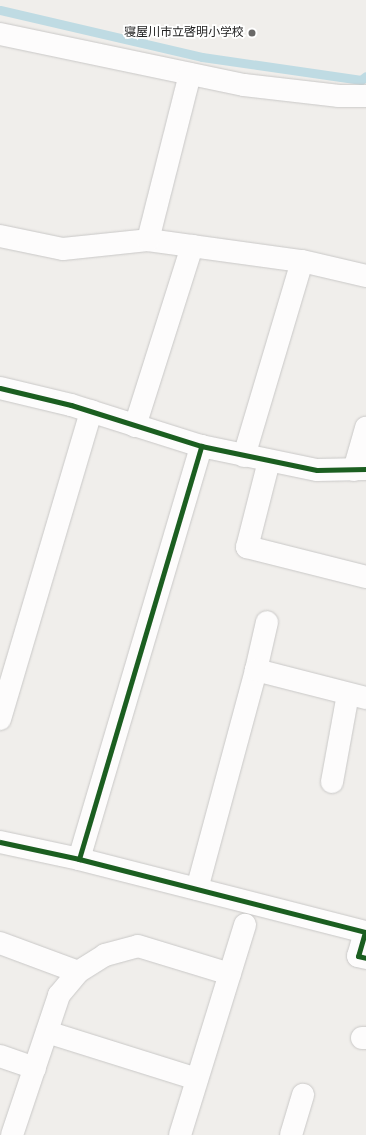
<!DOCTYPE html>
<html>
<head>
<meta charset="utf-8">
<style>
  body { margin:0 }
  #map { position:relative; width:366px; height:1135px; overflow:hidden; background:#f0eeeb; font-family:"Fira Sans Condensed","Noto Sans JP",sans-serif }
  div>[style] { position:absolute }
  .stream>* { height:9px; margin:-4.5px; padding:0 4.5px; transform-origin:4.5px; border-radius:4.5px; background:#bfdbe3 }
  .roads { filter:drop-shadow(0 0 1px #c9c8c7) drop-shadow(0 0 1px #c9c8c7) }
  .minor>* { height:22px; margin:-11px; padding:0 11px; transform-origin:11px; border-radius:11px; background:#fdfcfc }
  .cycleway>* { height:5px; margin:-2.5px; padding:0 2.5px; transform-origin:2.5px; border-radius:2.5px; background:#1b5e20 }
  .dots>* { width:11px; height:11px; translate:-50% -50%; box-sizing:border-box; border:2px solid #fff; border-radius:50% }
  span { translate:-50% -50%; white-space:nowrap; text-align:center; line-height:1.15; -webkit-text-stroke:3.5px #fff; paint-order:stroke }
  .poi-label { font-size:12px; color:#222 }
  .right { translate:-100% -50%; text-align:right }
</style>
</head>
<body>
<div id="map">
  <div class="stream">
    <div style="left:0;top:10px;width:207px;rotate:13.1deg"></div>
    <div style="left:202px;top:57px;width:161px;rotate:8.2deg"></div>
    <div style="left:361px;top:80px;width:6px;rotate:-39deg"></div>
  </div>
  <div class="roads">
    <div class="minor">
      <div style="left:0;top:34px;width:249px;rotate:11.8deg"></div>
      <div style="left:244px;top:85px;width:96px;rotate:6.6deg"></div>
      <div style="left:339px;top:96px;width:27px"></div>
      <div style="left:0;top:236px;width:64px;rotate:11.7deg"></div>
      <div style="left:63px;top:249px;width:85px;rotate:-6deg"></div>
      <div style="left:148px;top:240px;width:155px;rotate:7.8deg"></div>
      <div style="left:302px;top:261px;width:66px;rotate:13.2deg"></div>
      <div style="left:148px;top:240px;width:171px;rotate:-75.8deg"></div>
      <div style="left:0;top:388px;width:73px;rotate:13.5deg"></div>
      <div style="left:71px;top:405px;width:136px;rotate:17.5deg"></div>
      <div style="left:201px;top:446px;width:118px;rotate:11.7deg"></div>
      <div style="left:317px;top:470px;width:49px;rotate:-1.2deg"></div>
      <div style="left:135px;top:426px;width:189px;rotate:-72.4deg"></div>
      <div style="left:244px;top:456px;width:203px;rotate:-73.4deg"></div>
      <div style="left:269px;top:461px;width:89px;rotate:104.3deg"></div>
      <div style="left:247px;top:547px;width:123px;rotate:14.1deg"></div>
      <div style="left:354px;top:470px;width:44px;rotate:-74.1deg"></div>
      <div style="left:256px;top:670px;width:49px;rotate:-77.1deg"></div>
      <div style="left:0;top:719px;width:321px;rotate:-73.5deg"></div>
      <div style="left:332px;top:782px;width:89px;rotate:-79.7deg"></div>
      <div style="left:0;top:842px;width:81px;rotate:12.1deg"></div>
      <div style="left:79px;top:859px;width:295px;rotate:14.3deg"></div>
      <div style="left:365px;top:932px;width:25px;rotate:106deg"></div>
      <div style="left:358px;top:956px;width:8px;rotate:14deg"></div>
      <div style="left:79px;top:859px;width:431px;rotate:-73.5deg"></div>
      <div style="left:197px;top:889px;width:227px;rotate:-74.9deg"></div>
      <div style="left:256px;top:670px;width:114px;rotate:14.3deg"></div>
      <div style="left:0;top:943px;width:83px;rotate:20.4deg"></div>
      <div style="left:47px;top:1032px;width:157px;rotate:17.4deg"></div>
      <div style="left:362px;top:1038px;width:4px"></div>
      <div style="left:0;top:1056px;width:37px;rotate:19deg"></div>
      <div style="left:12px;top:1135px;width:148px;rotate:-71.4deg"></div>
      <div style="left:59px;top:995px;width:30px;rotate:-50deg"></div>
      <div style="left:78px;top:972px;width:32px;rotate:-32deg"></div>
      <div style="left:105px;top:955px;width:34px;rotate:-15deg"></div>
      <div style="left:138px;top:946px;width:96px;rotate:16.9deg"></div>
      <div style="left:180px;top:1135px;width:220px;rotate:-72.8deg"></div>
      <div style="left:291px;top:1135px;width:42px;rotate:-73.3deg"></div>
    </div>
  </div>
  <div class="cycleway">
    <div style="left:0;top:388px;width:73px;rotate:13.5deg"></div>
    <div style="left:71px;top:405px;width:136px;rotate:17.5deg"></div>
    <div style="left:201px;top:446px;width:118px;rotate:11.7deg"></div>
    <div style="left:317px;top:470px;width:49px;rotate:-1.2deg"></div>
    <div style="left:0;top:842px;width:81px;rotate:12.1deg"></div>
    <div style="left:79px;top:859px;width:295px;rotate:14.3deg"></div>
    <div style="left:365px;top:932px;width:25px;rotate:106deg"></div>
    <div style="left:358px;top:956px;width:8px;rotate:14deg"></div>
    <div style="left:79px;top:859px;width:431px;rotate:-73.5deg"></div>
  </div>
  <div class="dots">
    <div style="left:252px;top:33px;background:#6a6968"></div>
  </div>
  <div class="poi-label">
    <span class="right" style="left:244px;top:33px">寝屋川市立啓明小学校</span>
  </div>
</div>
</body>
</html>
